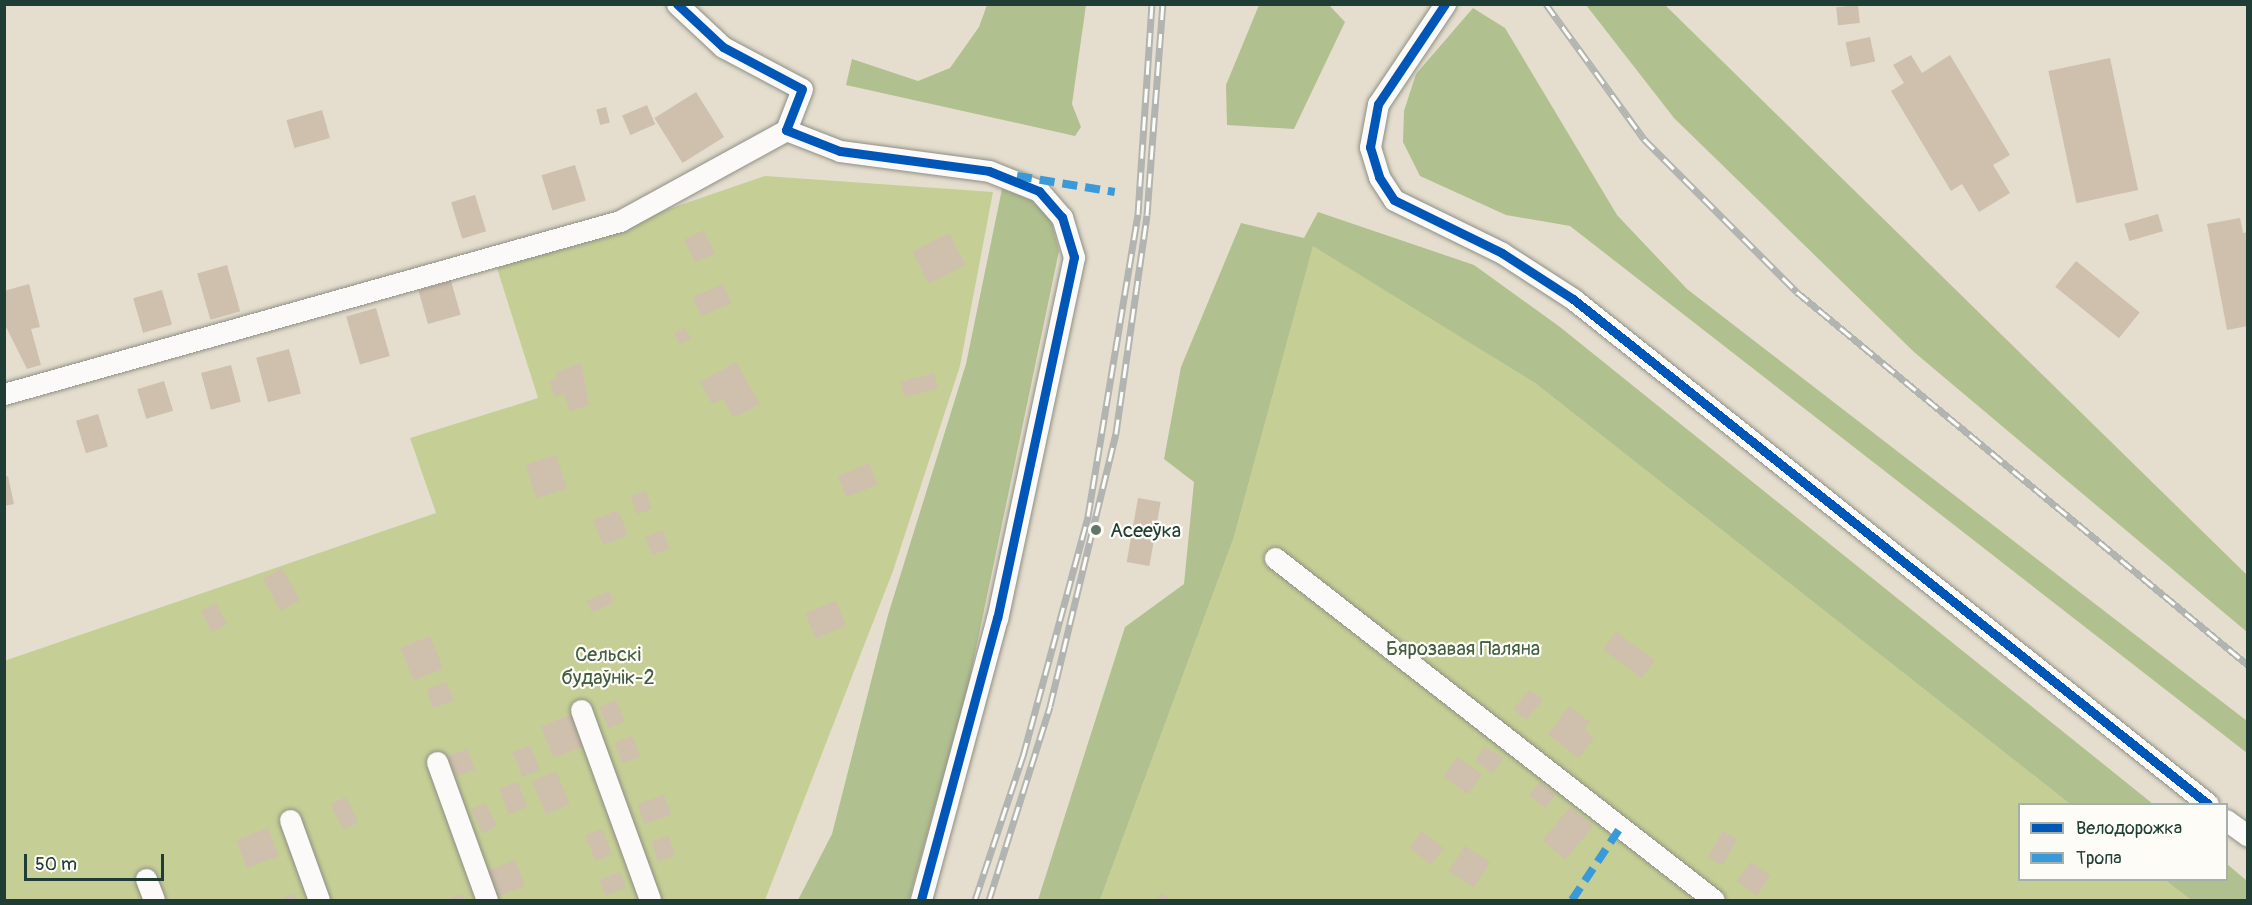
<!DOCTYPE html>
<html>
<head>
<meta charset="utf-8">
<style>
  body { margin:0 }
  #map { position:relative; width:2252px; height:905px; overflow:hidden; background:#e5dece; font-family:Pangolin,sans-serif }
  div>[style] { position:absolute }
  .green>* { inset:0; background:#c5cf95 }
  .forest>* { inset:0; background:#b1c08f }
  .building>* { inset:0; background:#cfbfad; transform-origin:0 0 }
  .roads { filter:drop-shadow(0 0 2px #8e8f85) drop-shadow(0 0 2px #8e8f85) }
  .minor>* { height:21px; margin:-10.5px; padding:0 10.5px; transform-origin:10.5px; border-radius:10.5px; background:#fbfaf8 }
  .rail>* { height:7px; margin-top:-3.5px; transform-origin:0; background:repeating-linear-gradient(90deg,#fdfcf7 0 14px,#b2b4b1 0 28px); box-sizing:border-box; border-block:2px solid #b2b4b1 }
  .quiet>* { height:8px; margin-top:-4px; transform-origin:0; background:repeating-linear-gradient(90deg,#3a99d8 0 15px,transparent 0 23px) }
  .cycleway>* { height:9px; margin:-4.5px; padding:0 4.5px; transform-origin:4.5px; border-radius:4.5px; background:#0057b8 }
  .dots>* { width:16px; height:16px; translate:-50% -50%; box-sizing:border-box; border:3px solid #fdfcf7; border-radius:50% }
  span { translate:-50% -50%; white-space:nowrap; text-align:center; line-height:1.15; -webkit-text-stroke:4.5px #fdfcf7; paint-order:stroke }
  .poi-label { font-size:20px; color:#1f3d34 }
  .left { translate:0 -50%; text-align:left }
  .park-label { font-size:20px; color:#425e41 }
  .frame { position:absolute; inset:0; border:6px solid #1f3d34; pointer-events:none }
  .legend { position:absolute; left:2018px; top:803px; width:210px; height:78px; box-sizing:border-box; background:#fdfcf7; border:2px solid #a4b0a9; margin:0; padding:8px 10px; list-style:none; font-size:18px; color:#1f3d34 }
  .legend li { display:flex; align-items:center; gap:12px; height:30px }
  .legend b { width:30px; border:2px solid #a4b0a9 }
  .scale { position:absolute; left:24px; top:854px; width:140px; height:27px; box-sizing:border-box; border:3px solid #1f3d34; border-top:0; padding-left:8px; font-size:18px; line-height:21px; white-space:nowrap; color:#1f3d34; -webkit-text-stroke:4px #fdfcf7; paint-order:stroke }
</style>
</head>
<body>
<div id="map">
  <div class="green">
    <div style="clip-path:polygon(765px 176px,993px 192px,960px 366px,893px 571px,765px 900px,5px 900px,4px 661px,436px 513px,410px 438px,538px 398px,497px 268px)"></div>
    <div style="clip-path:polygon(1313px 245px,1535px 383px,2070px 804px,2020px 804px,2020px 880px,2165px 880px,2191px 900px,1100px 900px,1234px 537px)"></div>
  </div>
  <div class="forest">
    <div style="clip-path:polygon(987px 5px,1086px 5px,1072px 104px,1081px 127px,1075px 136px,846px 85px,852px 59px,918px 81px,950px 68px,979px 27px)"></div>
    <div style="clip-path:polygon(1259px 5px,1329px 5px,1345px 22px,1294px 129px,1227px 125px,1226px 85px)"></div>
    <div style="clip-path:polygon(1586px 5px,1665px 5px,2247px 575px,2247px 632px,1914px 352px,1674px 118px)"></div>
    <div style="clip-path:polygon(1473px 8px,1505px 28px,1617px 215px,1687px 289px,2247px 721px,2247px 753px,1570px 226px,1506px 215px,1420px 176px,1403px 142px,1404px 111px,1416px 74px)"></div>
    <div style="clip-path:polygon(1002px 189px,1031px 200px,1051px 220px,1059px 251px,968px 687px,909px 900px,798px 900px,832px 834px,888px 615px,966px 364px)"></div>
    <div style="clip-path:polygon(1318px 212px,1474px 265px,1560px 327px,2153px 804px,2070px 804px,1535px 383px,1313px 246px,1234px 537px,1100px 900px,1038px 900px,1125px 627px,1184px 584px,1194px 482px,1164px 459px,1181px 367px,1241px 223px,1304px 238px)"></div>
    <div style="clip-path:polygon(2227px 864px,2247px 881px,2247px 900px,2191px 900px,2165px 880px,2226px 880px)"></div>
  </div>
  <div class="building">
    <div style="left:1858px;top:5px;width:18px;height:22px;rotate:84deg"></div>
    <div style="left:1870px;top:37px;width:25px;height:25px;rotate:78deg"></div>
    <div style="clip-path:polygon(1911px 55px,1922px 73px,1950px 55px,2010px 155px,1993px 165px,2010px 193px,1979px 212px,1962px 184px,1951px 191px,1891px 91px,1904px 83px,1893px 65px)"></div>
    <div style="left:2110px;top:58px;width:135px;height:63px;rotate:78deg"></div>
    <div style="left:696px;top:92px;width:53px;height:49px;rotate:58deg"></div>
    <div style="left:647px;top:105px;width:21px;height:27px;rotate:67deg"></div>
    <div style="left:606px;top:107px;width:16px;height:10px;rotate:76deg"></div>
    <div style="left:322px;top:110px;width:29px;height:37px;rotate:74deg"></div>
    <div style="left:575px;top:165px;width:37px;height:35px;rotate:73deg"></div>
    <div style="left:475px;top:195px;width:38px;height:25px;rotate:73deg"></div>
    <div style="left:2158px;top:214px;width:18px;height:35px;rotate:74deg"></div>
    <div style="clip-path:polygon(2240px 218px,2243px 233px,2248px 232px,2248px 326px,2227px 330px,2207px 224px)"></div>
    <div style="left:704px;top:230px;width:26px;height:22px;rotate:65deg"></div>
    <div style="left:949px;top:233px;width:36px;height:41px;rotate:63deg"></div>
    <div style="left:2076px;top:261px;width:82px;height:33px;rotate:39deg"></div>
    <div style="left:227px;top:265px;width:48px;height:31px;rotate:74deg"></div>
    <div style="left:451px;top:281px;width:35px;height:34px;rotate:74deg"></div>
    <div style="clip-path:polygon(29px 284px,40px 327px,31px 329px,41px 365px,27px 369px,4px 323px,4px 291px)"></div>
    <div style="left:723px;top:284px;width:21px;height:33px;rotate:67deg"></div>
    <div style="left:162px;top:290px;width:36px;height:30px;rotate:74deg"></div>
    <div style="left:376px;top:308px;width:50px;height:31px;rotate:74deg"></div>
    <div style="left:685px;top:327px;width:13px;height:13px;rotate:61deg"></div>
    <div style="left:289px;top:349px;width:46px;height:34px;rotate:75deg"></div>
    <div style="clip-path:polygon(736px 362px,760px 404px,734px 418px,723px 399px,712px 404px,700px 382px)"></div>
    <div style="clip-path:polygon(581px 363px,589px 405px,570px 412px,564px 394px,555px 397px,549px 381px,558px 378px,556px 372px)"></div>
    <div style="left:231px;top:365px;width:38px;height:31px;rotate:75deg"></div>
    <div style="left:934px;top:373px;width:16px;height:35px;rotate:75deg"></div>
    <div style="left:164px;top:381px;width:31px;height:28px;rotate:73deg"></div>
    <div style="left:98px;top:414px;width:34px;height:23px;rotate:73deg"></div>
    <div style="left:556px;top:455px;width:35px;height:32px;rotate:72deg"></div>
    <div style="left:869px;top:463px;width:23px;height:34px;rotate:67deg"></div>
    <div style="clip-path:polygon(8px 476px,14px 504px,4px 506px,4px 477px)"></div>
    <div style="left:646px;top:491px;width:19px;height:16px;rotate:72deg"></div>
    <div style="left:1138px;top:498px;width:23px;height:65px;rotate:10deg"></div>
    <div style="left:618px;top:510px;width:27px;height:27px;rotate:68deg"></div>
    <div style="left:663px;top:530px;width:20px;height:19px;rotate:70deg"></div>
    <div style="left:282px;top:568px;width:37px;height:22px;rotate:61deg"></div>
    <div style="left:609px;top:591px;width:13px;height:24px;rotate:67deg"></div>
    <div style="left:836px;top:601px;width:27px;height:33px;rotate:68deg"></div>
    <div style="left:216px;top:603px;width:24px;height:17px;rotate:62deg"></div>
    <div style="left:1616px;top:632px;width:48px;height:22px;rotate:36deg"></div>
    <div style="left:430px;top:636px;width:35px;height:32px;rotate:68deg"></div>
    <div style="left:447px;top:682px;width:20px;height:22px;rotate:70deg"></div>
    <div style="left:1530px;top:689px;width:17px;height:26px;rotate:40deg"></div>
    <div style="left:616px;top:700px;width:23px;height:18px;rotate:67deg"></div>
    <div style="clip-path:polygon(1569px 706px,1590px 722px,1584px 730px,1594px 738px,1579px 758px,1548px 735px)"></div>
    <div style="left:573px;top:714px;width:34px;height:34px;rotate:69deg"></div>
    <div style="left:632px;top:736px;width:22px;height:19px;rotate:68deg"></div>
    <div style="left:530px;top:745px;width:27px;height:19px;rotate:68deg"></div>
    <div style="left:1485px;top:746px;width:22px;height:18px;rotate:34deg"></div>
    <div style="left:467px;top:749px;width:22px;height:20px;rotate:69deg"></div>
    <div style="left:1458px;top:757px;width:30px;height:24px;rotate:37deg"></div>
    <div style="left:556px;top:771px;width:36px;height:26px;rotate:67deg"></div>
    <div style="left:518px;top:782px;width:27px;height:20px;rotate:70deg"></div>
    <div style="left:1539px;top:782px;width:21px;height:17px;rotate:37deg"></div>
    <div style="left:664px;top:795px;width:21px;height:28px;rotate:71deg"></div>
    <div style="left:346px;top:797px;width:28px;height:17px;rotate:64deg"></div>
    <div style="left:486px;top:803px;width:26px;height:16px;rotate:65deg"></div>
    <div style="left:1570px;top:807px;width:30px;height:43px;rotate:40deg"></div>
    <div style="left:268px;top:828px;width:30px;height:34px;rotate:69deg"></div>
    <div style="left:602px;top:829px;width:27px;height:18px;rotate:68deg"></div>
    <div style="left:1422px;top:831px;width:28px;height:21px;rotate:38deg"></div>
    <div style="left:1723px;top:831px;width:17px;height:30px;rotate:31deg"></div>
    <div style="left:669px;top:836px;width:21px;height:18px;rotate:73deg"></div>
    <div style="left:1465px;top:846px;width:30px;height:30px;rotate:33deg"></div>
    <div style="left:515px;top:860px;width:28px;height:31px;rotate:69deg"></div>
    <div style="left:1751px;top:862px;width:24px;height:24px;rotate:36deg"></div>
    <div style="left:620px;top:872px;width:17px;height:22px;rotate:69deg"></div>
    <div style="clip-path:polygon(295px 893px,297px 900px,277px 900px)"></div>
    <div style="clip-path:polygon(1162px 893px,1172px 900px,1156px 900px)"></div>
    <div style="clip-path:polygon(462px 894px,464px 900px,444px 900px)"></div>
  </div>
  <div class="roads">
    <div class="minor">
      <div style="left:677px;top:4px;width:63px;rotate:43.1deg"></div>
      <div style="left:723px;top:47px;width:89px;rotate:28deg"></div>
      <div style="left:802px;top:89px;width:44px;rotate:111.3deg"></div>
      <div style="left:786px;top:130px;width:58px;rotate:21.3deg"></div>
      <div style="left:840px;top:151px;width:150px;rotate:7.6deg"></div>
      <div style="left:989px;top:171px;width:54px;rotate:21.8deg"></div>
      <div style="left:1039px;top:191px;width:35px;rotate:49deg"></div>
      <div style="left:1062px;top:217px;width:42px;rotate:73.3deg"></div>
      <div style="left:1074px;top:257px;width:369px;rotate:102deg"></div>
      <div style="left:997px;top:618px;width:292px;rotate:105.1deg"></div>
      <div style="left:1445px;top:4px;width:120px;rotate:123.8deg"></div>
      <div style="left:1378px;top:104px;width:44px;rotate:100.5deg"></div>
      <div style="left:1370px;top:147px;width:31px;rotate:73deg"></div>
      <div style="left:1379px;top:177px;width:27px;rotate:57deg"></div>
      <div style="left:1394px;top:200px;width:120px;rotate:26.1deg"></div>
      <div style="left:1502px;top:253px;width:85px;rotate:32.9deg"></div>
      <div style="left:1573px;top:299px;width:811px;rotate:38.49deg"></div>
      <div style="left:4px;top:394px;width:640px;rotate:-15.69deg"></div>
      <div style="left:620px;top:221px;width:189px;rotate:-28.7deg"></div>
      <div style="left:1275px;top:558px;width:556px;rotate:37.92deg"></div>
      <div style="left:581px;top:710px;width:202px;rotate:70deg"></div>
      <div style="left:437px;top:762px;width:147px;rotate:70.1deg"></div>
      <div style="left:290px;top:820px;width:85px;rotate:70.1deg"></div>
      <div style="left:2226px;top:820px;width:27px;rotate:36deg"></div>
      <div style="left:146px;top:879px;width:22px;rotate:69deg"></div>
    </div>
  </div>
  <div class="rail">
    <div style="left:1546px;top:4px;width:167px;rotate:54deg"></div>
    <div style="left:1644px;top:139px;width:216px;rotate:45deg"></div>
    <div style="left:1797px;top:292px;width:585px;rotate:39.59deg"></div>
    <div style="left:975px;top:900px;width:152px;rotate:-71.6deg"></div>
    <div style="left:1023px;top:756px;width:249px;rotate:-74.8deg"></div>
    <div style="left:1088px;top:516px;width:306px;rotate:-80.6deg"></div>
    <div style="left:1138px;top:214px;width:210px;rotate:-86.2deg"></div>
    <div style="left:989px;top:900px;width:203px;rotate:-72.5deg"></div>
    <div style="left:1050px;top:706px;width:281px;rotate:-76.4deg"></div>
    <div style="left:1116px;top:433px;width:220px;rotate:-81.9deg"></div>
    <div style="left:1147px;top:215px;width:212px;rotate:-85.7deg"></div>
  </div>
  <div class="quiet">
    <div style="left:1017px;top:176px;width:99px;rotate:9.3deg"></div>
    <div style="left:1572px;top:900px;width:87px;rotate:-56.3deg"></div>
  </div>
  <div class="cycleway">
    <div style="left:677px;top:4px;width:63px;rotate:43.1deg"></div>
    <div style="left:723px;top:47px;width:89px;rotate:28deg"></div>
    <div style="left:802px;top:89px;width:44px;rotate:111.3deg"></div>
    <div style="left:786px;top:130px;width:58px;rotate:21.3deg"></div>
    <div style="left:840px;top:151px;width:150px;rotate:7.6deg"></div>
    <div style="left:989px;top:171px;width:54px;rotate:21.8deg"></div>
    <div style="left:1039px;top:191px;width:35px;rotate:49deg"></div>
    <div style="left:1062px;top:217px;width:42px;rotate:73.3deg"></div>
    <div style="left:1074px;top:257px;width:369px;rotate:102deg"></div>
    <div style="left:997px;top:618px;width:292px;rotate:105.1deg"></div>
    <div style="left:1445px;top:4px;width:120px;rotate:123.8deg"></div>
    <div style="left:1378px;top:104px;width:44px;rotate:100.5deg"></div>
    <div style="left:1370px;top:147px;width:31px;rotate:73deg"></div>
    <div style="left:1379px;top:177px;width:27px;rotate:57deg"></div>
    <div style="left:1394px;top:200px;width:120px;rotate:26.1deg"></div>
    <div style="left:1502px;top:253px;width:85px;rotate:32.9deg"></div>
    <div style="left:1573px;top:299px;width:811px;rotate:38.49deg"></div>
  </div>
  <div class="dots">
    <div style="left:1096px;top:530px;background:#64756a"></div>
  </div>
  <div class="poi-label">
    <span class="left" style="left:1110px;top:530px">Асееўка</span>
  </div>
  <div class="park-label">
    <span style="left:1463px;top:648px">Бярозавая Паляна</span>
    <span style="left:608px;top:666px">Сельскі<br>будаўнік-2</span>
  </div>
  <div class="frame"></div>
  <ul class="legend">
  <li><b style="height:8px;background:#0057b8"></b>Велодорожка</li>
  <li><b style="height:8px;background:#3a99d8"></b>Тропа</li>
  </ul>
  <div class="scale">50 m</div>
</div>
</body>
</html>
